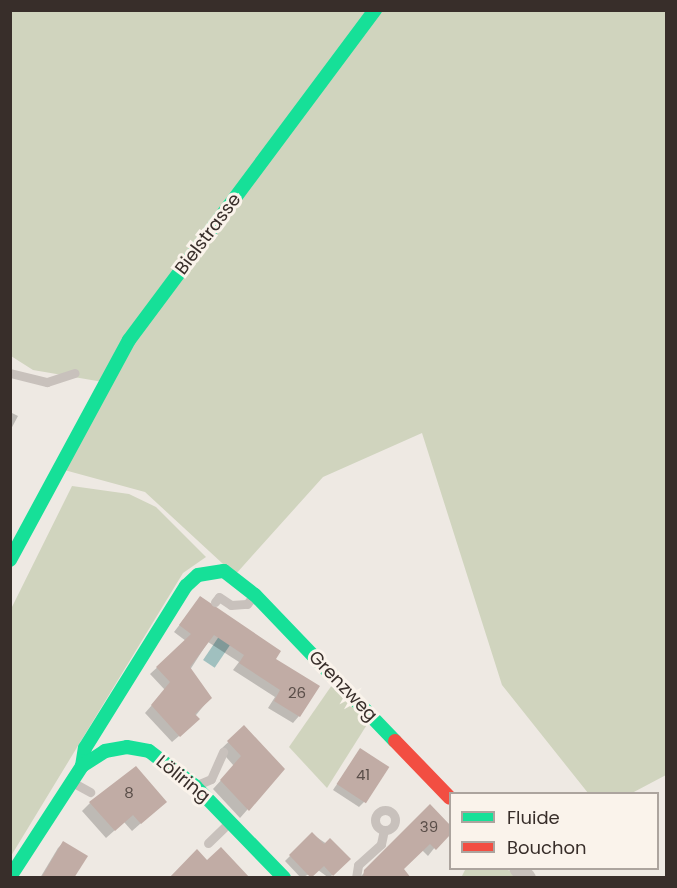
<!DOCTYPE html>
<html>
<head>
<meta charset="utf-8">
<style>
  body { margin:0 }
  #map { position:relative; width:677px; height:888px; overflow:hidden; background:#eee9e3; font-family:Poppins,sans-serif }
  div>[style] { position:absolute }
  .green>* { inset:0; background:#d0d4be }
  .water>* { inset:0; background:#a0c0bf; transform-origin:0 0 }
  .shadow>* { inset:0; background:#0003 }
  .building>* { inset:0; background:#c1aca5; transform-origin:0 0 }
  .lane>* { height:9px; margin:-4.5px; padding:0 4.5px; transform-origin:4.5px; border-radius:4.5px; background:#c8c1bc }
  .lane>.ring { margin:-4.5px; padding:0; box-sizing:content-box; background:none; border:9px solid #c8c1bc; border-radius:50% }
  .street>* { height:18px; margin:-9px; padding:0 9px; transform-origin:9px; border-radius:9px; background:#c8c1bc }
  .fast>* { height:14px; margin:-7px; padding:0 7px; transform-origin:7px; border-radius:7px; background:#16e098 }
  .jam>* { height:14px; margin:-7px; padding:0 7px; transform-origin:7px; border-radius:7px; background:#f24e42 }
  span { translate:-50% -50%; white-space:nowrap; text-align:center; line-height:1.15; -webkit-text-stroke:6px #faf3eb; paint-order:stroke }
  .number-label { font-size:15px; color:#5a4e49 }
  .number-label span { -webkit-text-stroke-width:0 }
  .street-label { font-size:18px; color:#382e2a }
  .frame { position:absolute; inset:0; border:12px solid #382e2a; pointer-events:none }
  .legend { position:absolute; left:449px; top:792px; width:210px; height:78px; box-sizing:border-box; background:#faf3eb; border:2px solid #aca49e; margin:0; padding:8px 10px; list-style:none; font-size:18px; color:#382e2a }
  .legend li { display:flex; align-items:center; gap:12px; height:30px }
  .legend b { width:30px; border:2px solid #aca49e }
</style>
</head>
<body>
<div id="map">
  <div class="green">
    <div style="clip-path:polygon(10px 11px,666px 11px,666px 775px,632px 793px,588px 793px,502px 685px,422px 433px,323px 477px,235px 575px,145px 492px,57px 468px,103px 382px,33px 370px,11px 356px)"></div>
    <div style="clip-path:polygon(72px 486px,129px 494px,156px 507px,206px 557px,183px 573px,11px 856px,10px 611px)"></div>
    <div style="clip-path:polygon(332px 685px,368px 723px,327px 788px,289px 747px)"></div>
    <div style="clip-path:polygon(466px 868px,507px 869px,517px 877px,461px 878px)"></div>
  </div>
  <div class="water">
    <div style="left:226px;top:626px;width:14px;height:41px;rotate:34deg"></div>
  </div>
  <div class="shadow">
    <div style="clip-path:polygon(10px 412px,18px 416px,10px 431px)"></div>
    <div style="clip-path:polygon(201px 597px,274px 660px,299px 716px,293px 723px,268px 708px,275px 697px,233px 670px,239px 662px,208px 642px,188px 673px,210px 698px,179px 736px,172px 742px,145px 713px,165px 690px,150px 674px,186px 641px,174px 632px)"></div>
    <div style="clip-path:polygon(244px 727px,283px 769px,240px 818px,213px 789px,234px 766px,220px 750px)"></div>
    <div style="clip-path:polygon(360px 750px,364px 802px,359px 807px,333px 790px)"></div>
    <div style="clip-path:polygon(90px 803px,157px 809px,132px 831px,124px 822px,106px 838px,82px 811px)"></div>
    <div style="clip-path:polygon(430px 807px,450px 828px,428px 856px,422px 850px,402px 869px,409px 878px,359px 878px)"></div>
    <div style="clip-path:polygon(312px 834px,349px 859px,329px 878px,318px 870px,301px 878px,285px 861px)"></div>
    <div style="clip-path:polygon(63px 843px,73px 878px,40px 878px,58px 848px)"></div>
  </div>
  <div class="building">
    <div style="clip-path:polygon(200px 596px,281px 651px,276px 659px,320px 686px,300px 717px,274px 701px,280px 690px,239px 663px,244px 655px,214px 635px,190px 667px,212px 698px,195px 714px,200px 719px,180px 737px,151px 705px,170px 682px,156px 667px,191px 634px,179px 625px)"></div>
    <div style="clip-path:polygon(244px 725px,285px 769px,249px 811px,220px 780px,241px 756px,227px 741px)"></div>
    <div style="left:360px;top:748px;width:35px;height:43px;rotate:33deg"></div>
    <div style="clip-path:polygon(136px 766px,167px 802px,141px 824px,133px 815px,115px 831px,89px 802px)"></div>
    <div style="clip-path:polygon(430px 804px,450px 825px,450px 835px,436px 850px,430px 844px,404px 869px,411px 878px,363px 878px,364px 870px)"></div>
    <div style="clip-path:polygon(312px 832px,324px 844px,330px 838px,351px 859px,333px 876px,324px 866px,311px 878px,289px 855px)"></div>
    <div style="clip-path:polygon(63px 841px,88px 856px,74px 878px,41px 878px)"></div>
    <div style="clip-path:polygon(221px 847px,250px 878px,169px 878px,197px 849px,207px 860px)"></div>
  </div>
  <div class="lane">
    <div style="left:10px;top:373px;width:38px;rotate:14deg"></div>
    <div style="left:47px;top:382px;width:29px;rotate:-18deg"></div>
    <div style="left:215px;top:602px;width:6px;rotate:-51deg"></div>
    <div style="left:219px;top:597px;width:14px;rotate:34deg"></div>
    <div style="left:231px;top:605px;width:16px;rotate:-4deg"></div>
    <div style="left:247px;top:604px;width:11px;rotate:-52deg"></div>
    <div style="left:72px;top:782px;width:21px;rotate:29deg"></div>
    <div style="left:197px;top:785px;width:15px;rotate:-23deg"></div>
    <div style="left:211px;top:779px;width:30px;rotate:-66deg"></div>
    <div class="ring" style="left:375px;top:810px;width:11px;height:11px"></div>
    <div style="left:208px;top:843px;width:28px;rotate:-44deg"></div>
    <div style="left:356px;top:878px;width:13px;rotate:-81deg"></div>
    <div style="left:358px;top:865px;width:31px;rotate:-42deg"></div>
    <div style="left:381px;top:844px;width:14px;rotate:-78deg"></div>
  </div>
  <div class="street">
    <div style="left:518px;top:868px;width:13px;rotate:48deg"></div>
  </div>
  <div class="fast">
    <div style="left:10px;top:560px;width:250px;rotate:-61.6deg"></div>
    <div style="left:129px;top:340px;width:412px;rotate:-53.3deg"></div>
    <div style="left:82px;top:766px;width:18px;rotate:-81deg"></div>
    <div style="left:85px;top:748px;width:191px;rotate:-58.1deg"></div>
    <div style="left:186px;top:586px;width:16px;rotate:-43deg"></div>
    <div style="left:198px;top:575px;width:26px;rotate:-9deg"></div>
    <div style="left:224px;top:571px;width:39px;rotate:38deg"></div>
    <div style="left:255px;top:595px;width:202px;rotate:46.2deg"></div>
    <div style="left:10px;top:877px;width:132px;rotate:-57deg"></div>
    <div style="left:82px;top:766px;width:27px;rotate:-33deg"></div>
    <div style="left:105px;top:751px;width:22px;rotate:-10deg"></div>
    <div style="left:127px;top:747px;width:22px;rotate:10deg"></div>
    <div style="left:149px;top:751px;width:58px;rotate:37.3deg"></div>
    <div style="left:195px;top:786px;width:128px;rotate:45.9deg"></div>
  </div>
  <div class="jam">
    <div style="left:395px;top:741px;width:79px;rotate:46deg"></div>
  </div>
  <div class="number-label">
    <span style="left:297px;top:693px">26</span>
    <span style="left:363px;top:775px">41</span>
    <span style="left:129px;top:793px">8</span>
    <span style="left:429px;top:827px">39</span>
  </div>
  <div class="street-label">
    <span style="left:208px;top:234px;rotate:-53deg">Bielstrasse</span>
    <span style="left:343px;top:686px;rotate:46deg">Grenzweg</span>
    <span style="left:183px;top:779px;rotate:39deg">Löliring</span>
  </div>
  <div class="frame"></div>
  <ul class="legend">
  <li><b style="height:8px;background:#16e098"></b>Fluide</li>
  <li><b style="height:8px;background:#f24e42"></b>Bouchon</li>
  </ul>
</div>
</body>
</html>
